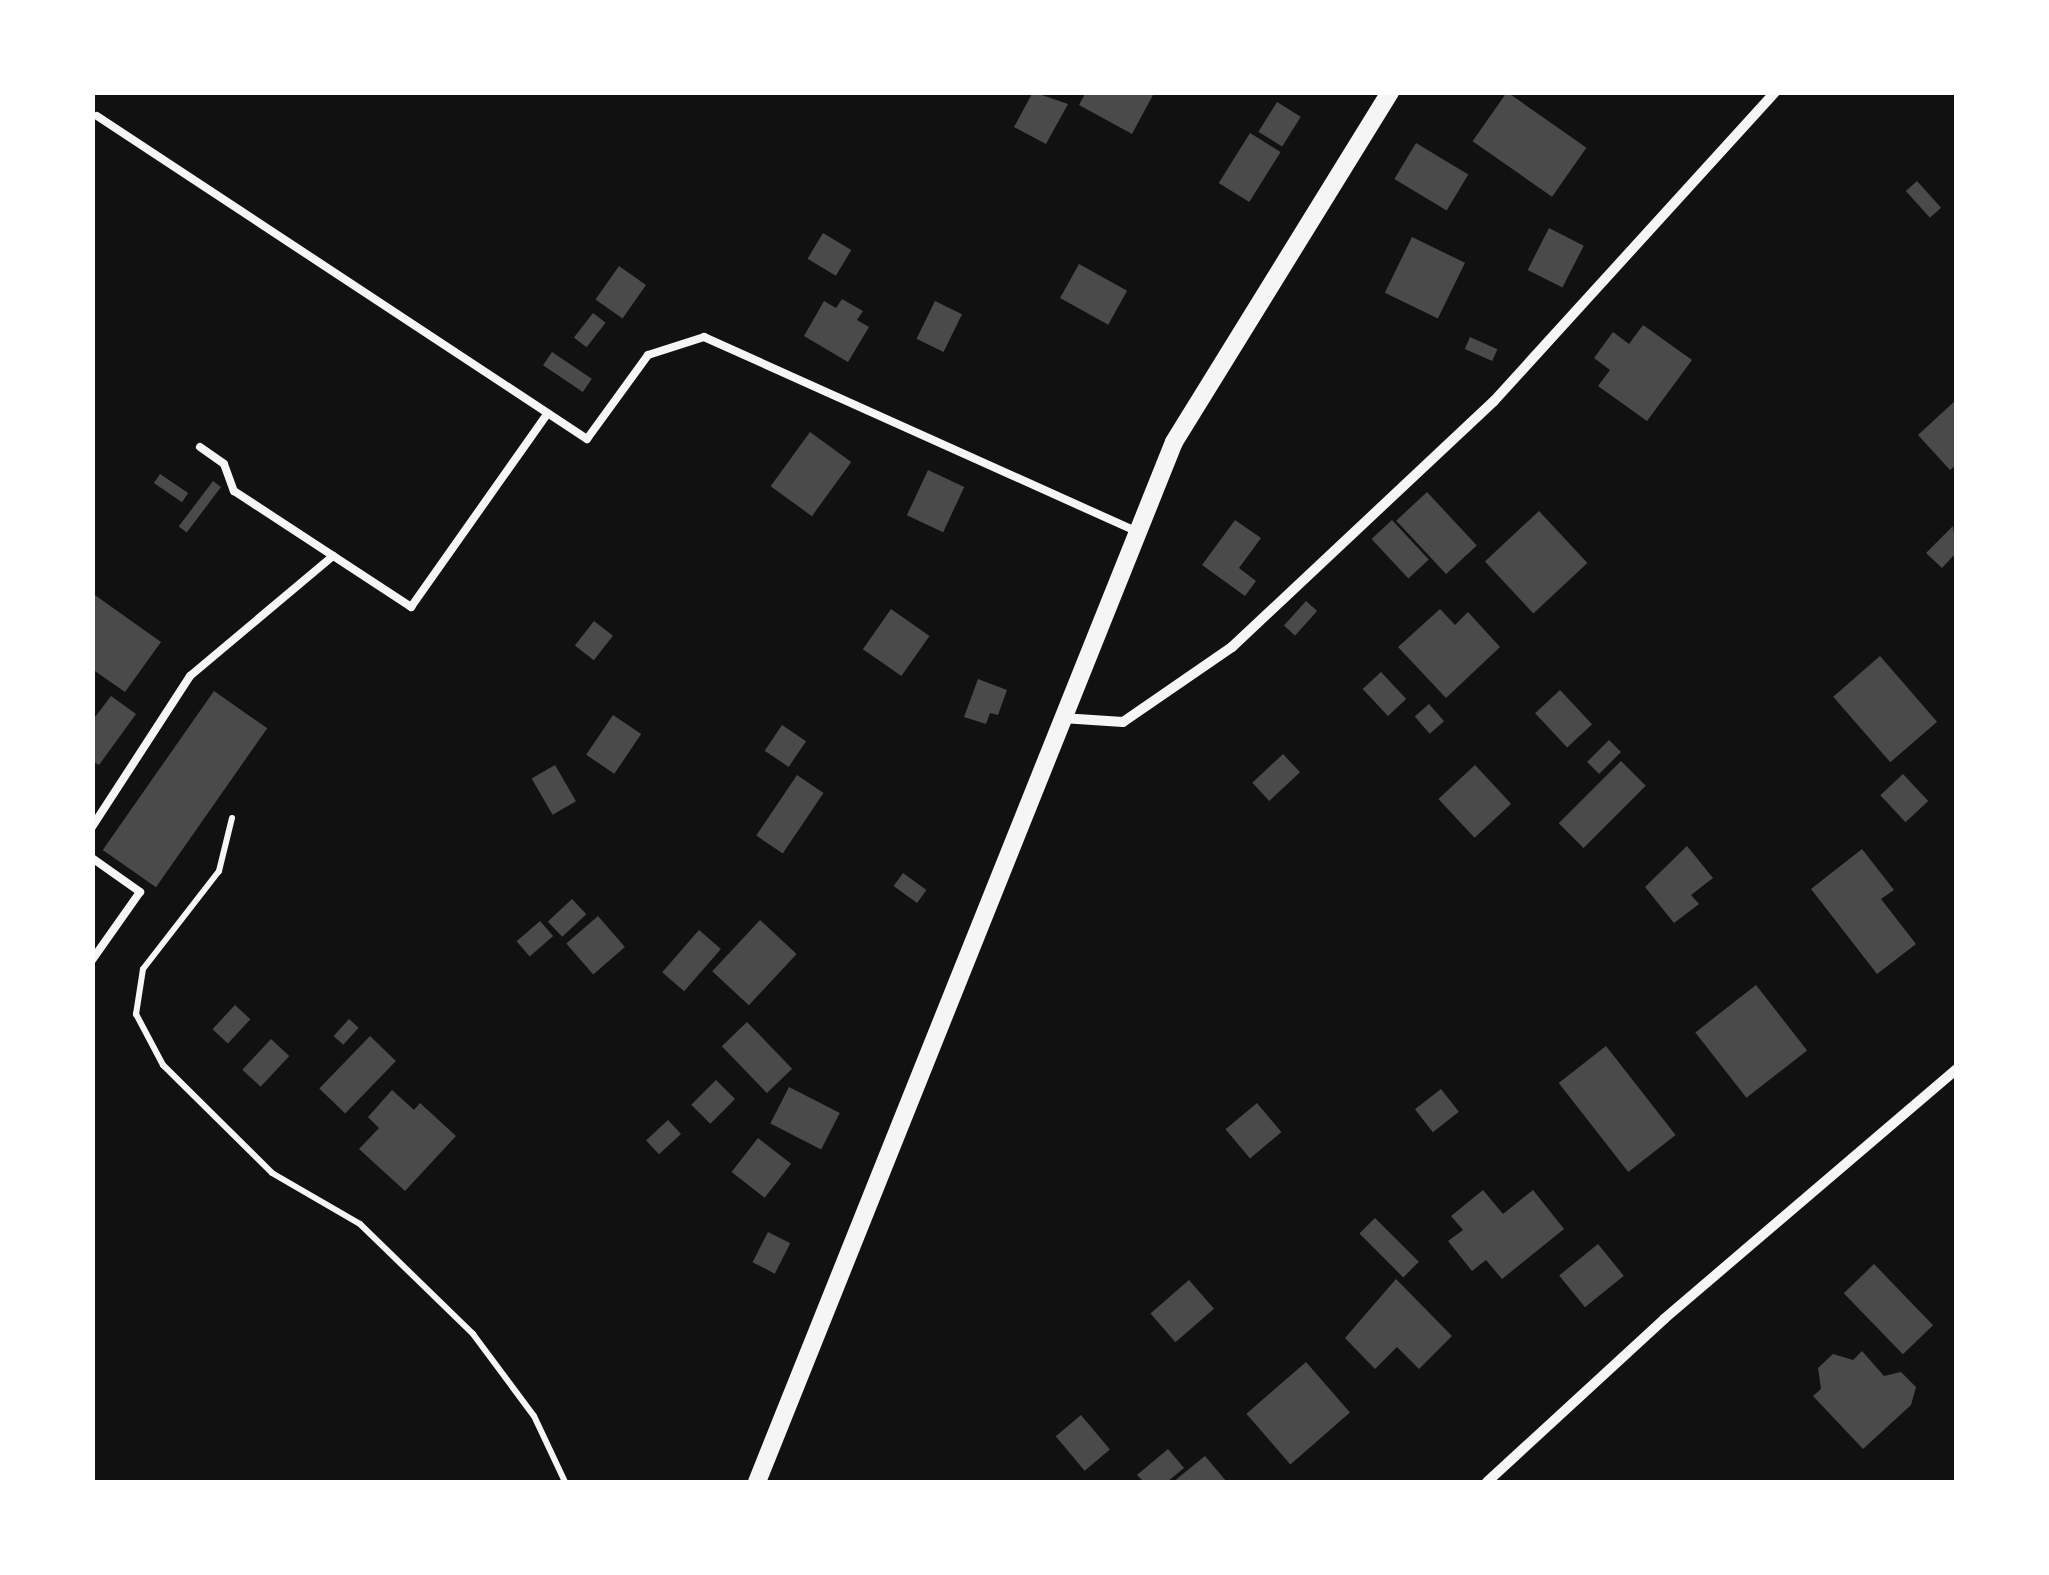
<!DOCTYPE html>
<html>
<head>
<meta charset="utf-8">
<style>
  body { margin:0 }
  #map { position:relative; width:2049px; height:1575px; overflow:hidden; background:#111; font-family:"PT Serif",serif }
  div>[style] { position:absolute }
  .building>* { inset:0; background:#4a4a4a; transform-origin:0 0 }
  .path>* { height:6px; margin:-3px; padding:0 3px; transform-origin:3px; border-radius:3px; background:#f5f5f5 }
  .service>* { height:8px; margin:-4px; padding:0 4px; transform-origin:4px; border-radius:4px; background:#f5f5f5 }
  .minor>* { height:10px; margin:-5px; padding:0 5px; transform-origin:5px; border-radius:5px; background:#f5f5f5 }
  .tertiary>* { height:18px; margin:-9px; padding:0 9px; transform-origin:9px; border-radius:9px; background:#f5f5f5 }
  span { translate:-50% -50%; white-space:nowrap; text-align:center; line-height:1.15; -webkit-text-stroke:9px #fff; paint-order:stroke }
  .frame { position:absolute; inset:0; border:95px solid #fff; pointer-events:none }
</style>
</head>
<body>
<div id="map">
  <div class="building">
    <div style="clip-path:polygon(1033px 92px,1068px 104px,1046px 144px,1014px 127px)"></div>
    <div style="clip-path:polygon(1086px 92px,1149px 92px,1153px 95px,1132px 134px,1079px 105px)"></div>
    <div style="left:1507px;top:92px;width:97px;height:60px;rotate:35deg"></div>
    <div style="left:1277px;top:102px;width:28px;height:35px;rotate:32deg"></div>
    <div style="left:1250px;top:133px;width:36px;height:59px;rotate:32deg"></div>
    <div style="left:1416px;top:143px;width:61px;height:42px;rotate:31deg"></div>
    <div style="left:1917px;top:181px;width:36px;height:15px;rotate:48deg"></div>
    <div style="left:1549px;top:228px;width:39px;height:47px;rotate:27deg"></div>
    <div style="left:823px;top:233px;width:33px;height:30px;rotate:31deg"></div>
    <div style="left:1412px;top:237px;width:59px;height:62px;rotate:26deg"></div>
    <div style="left:1079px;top:264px;width:55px;height:39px;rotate:29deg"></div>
    <div style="left:619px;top:266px;width:33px;height:41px;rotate:35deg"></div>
    <div style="clip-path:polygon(842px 299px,863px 311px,857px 320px,869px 327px,848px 362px,804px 336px,824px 301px,836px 308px)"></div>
    <div style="left:935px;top:301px;width:30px;height:42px;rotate:26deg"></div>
    <div style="left:593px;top:313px;width:16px;height:31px;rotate:38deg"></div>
    <div style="clip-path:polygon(1643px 325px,1692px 360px,1647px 421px,1598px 386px,1610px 370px,1594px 358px,1613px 332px,1629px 344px)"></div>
    <div style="left:1470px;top:337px;width:30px;height:13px;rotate:24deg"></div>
    <div style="left:552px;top:352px;width:48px;height:16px;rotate:34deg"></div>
    <div style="clip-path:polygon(1956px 400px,1956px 465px,1950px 470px,1918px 435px)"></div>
    <div style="left:810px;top:432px;width:51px;height:67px;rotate:36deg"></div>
    <div style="left:928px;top:470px;width:40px;height:50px;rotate:25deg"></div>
    <div style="left:160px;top:474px;width:34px;height:11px;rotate:34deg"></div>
    <div style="left:213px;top:481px;width:10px;height:57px;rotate:37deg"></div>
    <div style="left:1427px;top:492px;width:73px;height:42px;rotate:47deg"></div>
    <div style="left:1539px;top:511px;width:71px;height:74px;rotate:47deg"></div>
    <div style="clip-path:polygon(1235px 520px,1261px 538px,1239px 568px,1256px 581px,1245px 596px,1202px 565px)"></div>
    <div style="left:1392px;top:520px;width:54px;height:28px;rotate:47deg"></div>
    <div style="clip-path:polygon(1953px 526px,1956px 553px,1942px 568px,1926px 553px)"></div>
    <div style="clip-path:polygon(92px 593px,161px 642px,125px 692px,92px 669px)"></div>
    <div style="left:1306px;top:601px;width:15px;height:33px;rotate:42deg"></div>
    <div style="left:891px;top:609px;width:47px;height:49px;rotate:35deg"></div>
    <div style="clip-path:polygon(1440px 609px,1455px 625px,1468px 612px,1500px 647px,1446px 698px,1398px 647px)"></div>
    <div style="left:594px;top:621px;width:24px;height:31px;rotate:38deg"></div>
    <div style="left:1880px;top:656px;width:87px;height:62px;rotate:49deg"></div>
    <div style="left:1381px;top:672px;width:37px;height:25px;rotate:47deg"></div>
    <div style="clip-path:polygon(978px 679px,1007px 690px,998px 715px,990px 713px,986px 724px,964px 717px)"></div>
    <div style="left:1560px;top:690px;width:47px;height:34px;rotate:47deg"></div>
    <div style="left:214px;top:691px;width:65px;height:194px;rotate:35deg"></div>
    <div style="clip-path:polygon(111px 696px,136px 714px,99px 765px,92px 761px,92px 721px)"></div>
    <div style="left:1429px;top:704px;width:23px;height:19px;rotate:49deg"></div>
    <div style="left:613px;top:715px;width:34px;height:48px;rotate:34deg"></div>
    <div style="left:782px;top:725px;width:29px;height:31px;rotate:34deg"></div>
    <div style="left:1609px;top:740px;width:17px;height:31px;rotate:45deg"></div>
    <div style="left:1283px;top:754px;width:25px;height:42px;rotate:47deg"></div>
    <div style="left:1621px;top:761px;width:35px;height:88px;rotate:45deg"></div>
    <div style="left:555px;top:765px;width:42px;height:27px;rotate:60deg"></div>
    <div style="left:1475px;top:765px;width:53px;height:50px;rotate:47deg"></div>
    <div style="left:1903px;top:774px;width:37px;height:31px;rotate:47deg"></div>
    <div style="left:797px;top:775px;width:32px;height:73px;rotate:34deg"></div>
    <div style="clip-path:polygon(1687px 846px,1713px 878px,1691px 895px,1699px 904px,1674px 923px,1645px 887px)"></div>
    <div style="clip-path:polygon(1862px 849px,1894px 890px,1881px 899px,1916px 944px,1877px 974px,1811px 889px)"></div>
    <div style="left:903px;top:873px;width:29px;height:16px;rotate:36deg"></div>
    <div style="left:572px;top:899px;width:21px;height:33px;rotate:47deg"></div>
    <div style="left:598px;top:916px;width:41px;height:42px;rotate:49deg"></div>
    <div style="left:760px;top:920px;width:50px;height:70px;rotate:43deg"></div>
    <div style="left:540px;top:921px;width:20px;height:31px;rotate:49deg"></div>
    <div style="left:699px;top:930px;width:29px;height:56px;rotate:41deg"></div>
    <div style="left:1756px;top:985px;width:83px;height:77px;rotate:52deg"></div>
    <div style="left:235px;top:1005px;width:21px;height:33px;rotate:43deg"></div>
    <div style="left:349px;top:1019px;width:13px;height:23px;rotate:42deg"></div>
    <div style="left:747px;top:1022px;width:65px;height:35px;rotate:46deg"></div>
    <div style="left:370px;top:1036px;width:36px;height:73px;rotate:44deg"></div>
    <div style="left:271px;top:1039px;width:25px;height:42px;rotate:43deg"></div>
    <div style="left:1606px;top:1046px;width:113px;height:60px;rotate:52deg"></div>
    <div style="left:716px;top:1080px;width:27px;height:35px;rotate:45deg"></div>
    <div style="left:789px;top:1087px;width:57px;height:41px;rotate:27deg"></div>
    <div style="left:1441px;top:1089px;width:29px;height:33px;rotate:52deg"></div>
    <div style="clip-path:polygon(392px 1090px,414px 1110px,420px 1103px,456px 1136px,405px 1191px,359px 1149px,379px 1128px,368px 1117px)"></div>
    <div style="left:1257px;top:1103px;width:38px;height:41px;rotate:50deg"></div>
    <div style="left:668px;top:1120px;width:19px;height:30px;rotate:47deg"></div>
    <div style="left:758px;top:1138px;width:42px;height:43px;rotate:38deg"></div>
    <div style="clip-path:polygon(1483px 1190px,1503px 1214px,1533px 1190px,1564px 1229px,1502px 1279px,1486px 1260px,1472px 1271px,1448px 1241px,1463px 1230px,1451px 1216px)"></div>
    <div style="left:1375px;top:1218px;width:62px;height:22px;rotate:45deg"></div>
    <div style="left:768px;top:1232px;width:25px;height:34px;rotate:27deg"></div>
    <div style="left:1598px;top:1244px;width:41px;height:50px;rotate:51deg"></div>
    <div style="left:1874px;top:1264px;width:85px;height:42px;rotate:46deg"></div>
    <div style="clip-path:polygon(1396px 1279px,1452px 1336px,1419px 1369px,1397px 1347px,1375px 1369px,1345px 1338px)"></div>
    <div style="left:1189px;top:1280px;width:38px;height:51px;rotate:49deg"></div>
    <div style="clip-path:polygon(1862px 1351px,1884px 1376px,1901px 1372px,1916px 1387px,1911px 1405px,1863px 1449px,1813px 1396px,1821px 1389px,1818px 1368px,1833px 1354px,1853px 1360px)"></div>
    <div style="left:1306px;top:1362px;width:67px;height:79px;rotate:49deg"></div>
    <div style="left:1081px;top:1415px;width:45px;height:33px;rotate:50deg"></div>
    <div style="clip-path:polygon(1168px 1449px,1184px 1468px,1167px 1482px,1144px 1482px,1137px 1475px)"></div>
    <div style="clip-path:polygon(1205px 1456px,1227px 1482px,1173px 1482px)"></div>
  </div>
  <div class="path">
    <div style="left:232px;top:818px;width:55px;rotate:103.8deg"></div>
    <div style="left:219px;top:871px;width:124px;rotate:127.8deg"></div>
    <div style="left:143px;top:969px;width:46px;rotate:98.8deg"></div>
    <div style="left:136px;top:1014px;width:58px;rotate:62.1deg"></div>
    <div style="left:163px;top:1065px;width:153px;rotate:44.7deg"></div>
    <div style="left:272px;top:1173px;width:102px;rotate:30.1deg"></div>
    <div style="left:360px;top:1224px;width:158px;rotate:44.2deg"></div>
    <div style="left:473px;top:1334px;width:102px;rotate:53.4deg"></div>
    <div style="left:534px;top:1416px;width:73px;rotate:64.8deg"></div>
  </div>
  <div class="service">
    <div style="left:97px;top:116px;width:587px;rotate:33.39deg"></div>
    <div style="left:587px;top:439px;width:104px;rotate:-54deg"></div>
    <div style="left:648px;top:355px;width:59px;rotate:-17.8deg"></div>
    <div style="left:704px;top:337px;width:473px;rotate:24.2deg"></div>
    <div style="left:200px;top:447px;width:29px;rotate:35deg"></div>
    <div style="left:224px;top:464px;width:29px;rotate:70deg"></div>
    <div style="left:234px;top:491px;width:212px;rotate:33.2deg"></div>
    <div style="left:411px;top:607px;width:237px;rotate:-54.8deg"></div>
    <div style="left:92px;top:827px;width:180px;rotate:-57deg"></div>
    <div style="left:190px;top:676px;width:187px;rotate:-40deg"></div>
    <div style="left:92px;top:858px;width:59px;rotate:35.3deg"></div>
    <div style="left:140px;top:892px;width:83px;rotate:125.2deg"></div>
  </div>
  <div class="minor">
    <div style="left:1062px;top:718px;width:61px;rotate:3.8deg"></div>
    <div style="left:1123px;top:722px;width:132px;rotate:-34.5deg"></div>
    <div style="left:1232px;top:647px;width:359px;rotate:-43.2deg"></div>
    <div style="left:1494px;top:401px;width:418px;rotate:-47.7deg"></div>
    <div style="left:1487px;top:1482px;width:241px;rotate:-42.6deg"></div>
    <div style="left:1664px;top:1319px;width:384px;rotate:-40.5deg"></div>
  </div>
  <div class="tertiary">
    <div style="left:757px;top:1482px;width:1120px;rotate:-68.15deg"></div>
    <div style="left:1174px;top:442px;width:411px;rotate:-58.3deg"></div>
  </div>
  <div class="frame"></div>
</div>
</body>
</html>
